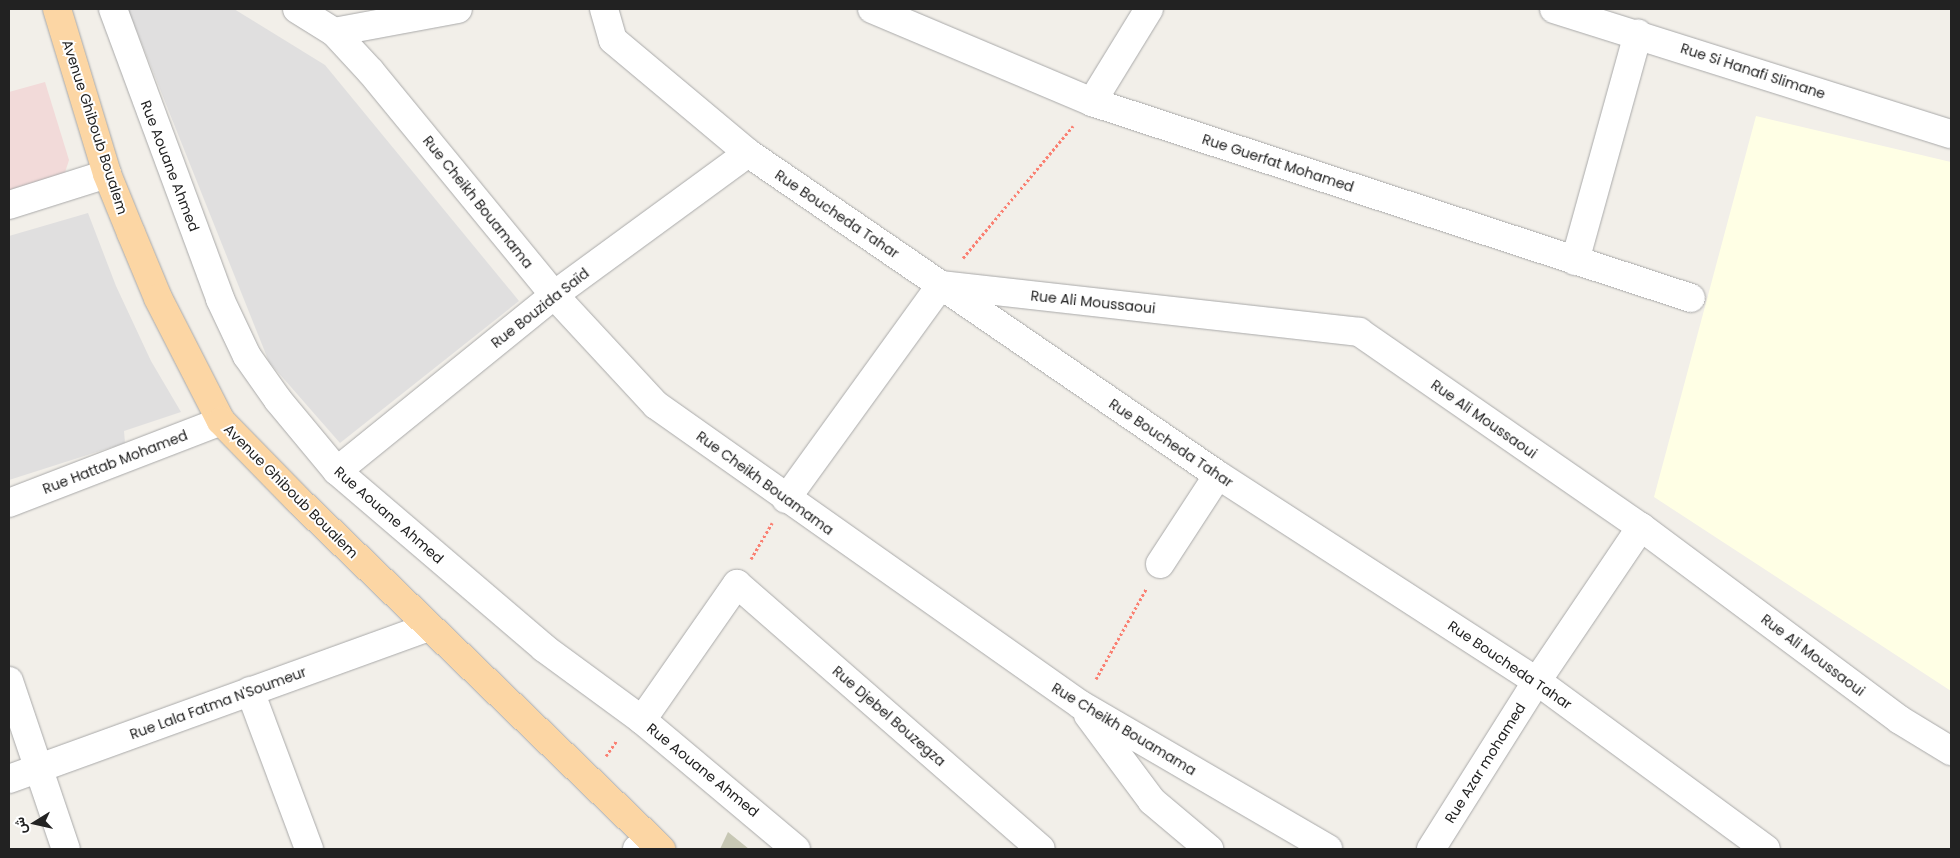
<!DOCTYPE html>
<html>
<head>
<meta charset="utf-8">
<style>
  body { margin:0 }
  #map { position:relative; width:1960px; height:858px; overflow:hidden; background:#f2efe9; font-family:Poppins,Vazirmatn,sans-serif }
  div>[style] { position:absolute }
  .residential>* { inset:0; background:#e0dfdf }
  .commercial>* { inset:0; background:#f2dad9 }
  .education>* { inset:0; background:#ffffe5 }
  .construction>* { inset:0; background:#c7c7b4 }
  .path>* { height:3px; margin-top:-1.5px; transform-origin:0; background:repeating-linear-gradient(90deg,#fa8072 0 2.5px,transparent 0 5px) }
  .roads { filter:drop-shadow(0 0 1px #a9a9a9) drop-shadow(0 0 1px #a9a9a9) }
  .minor>* { height:28px; margin:-14px; padding:0 14px; transform-origin:14px; border-radius:14px; background:#fff }
  .major>* { height:28px; margin:-14px; padding:0 14px; transform-origin:14px; border-radius:14px; background:#fcd6a4 }
  span { translate:-50% -50%; white-space:nowrap; text-align:center; line-height:1.15; -webkit-text-stroke:4px #fff; paint-order:stroke }
  .street-label { font-size:14px; color:#222 }
  .frame { position:absolute; inset:0; border:10px solid #222; pointer-events:none }
  .north { position:absolute; left:10px; top:798px; width:50px; height:50px; -webkit-text-stroke:4px #fff; paint-order:stroke; rotate:260deg; font-size:14px; font-weight:700; line-height:20px; text-align:center; color:#222 }
  .north::after { content:''; display:block; margin:auto; width:18px; height:22px; background:#222; clip-path:polygon(50% 0,100% 100%,50% 72%,0 100%) }
</style>
</head>
<body>
<div id="map">
  <div class="residential">
    <div style="clip-path:polygon(128px 9px,234px 9px,325px 65px,519px 301px,340px 443px,269px 362px)"></div>
    <div style="clip-path:polygon(88px 213px,116px 286px,151px 361px,181px 412px,124px 431px,125px 443px,9px 480px,9px 236px)"></div>
  </div>
  <div class="commercial">
    <div style="clip-path:polygon(45px 82px,69px 160px,62px 182px,9px 200px,9px 92px)"></div>
  </div>
  <div class="education">
    <div style="clip-path:polygon(1756px 116px,1951px 162px,1951px 691px,1654px 497px)"></div>
  </div>
  <div class="construction">
    <div style="clip-path:polygon(728px 832px,749px 849px,720px 849px)"></div>
  </div>
  <div class="path">
    <div style="left:963px;top:258px;width:172px;rotate:-50.2deg"></div>
    <div style="left:751px;top:559px;width:42px;rotate:-59.7deg"></div>
    <div style="left:1096px;top:679px;width:103px;rotate:-60.9deg"></div>
    <div style="left:606px;top:756px;width:19px;rotate:-55deg"></div>
  </div>
  <div class="roads">
    <div class="minor">
      <div style="left:113px;top:9px;width:309px;rotate:69.7deg"></div>
      <div style="left:220px;top:299px;width:63px;rotate:64.7deg"></div>
      <div style="left:247px;top:356px;width:54px;rotate:54.8deg"></div>
      <div style="left:278px;top:400px;width:92px;rotate:50.3deg"></div>
      <div style="left:337px;top:471px;width:272px;rotate:40.5deg"></div>
      <div style="left:544px;top:648px;width:122px;rotate:36.3deg"></div>
      <div style="left:642px;top:720px;width:201px;rotate:40deg"></div>
      <div style="left:297px;top:9px;width:44px;rotate:31.9deg"></div>
      <div style="left:334px;top:32px;width:54px;rotate:47.2deg"></div>
      <div style="left:371px;top:72px;width:288px;rotate:50.6deg"></div>
      <div style="left:554px;top:295px;width:150px;rotate:47.2deg"></div>
      <div style="left:656px;top:405px;width:520px;rotate:35.22deg"></div>
      <div style="left:1081px;top:705px;width:286px;rotate:30.2deg"></div>
      <div style="left:604px;top:9px;width:32px;rotate:74deg"></div>
      <div style="left:613px;top:40px;width:176px;rotate:39.9deg"></div>
      <div style="left:748px;top:153px;width:570px;rotate:34.42deg"></div>
      <div style="left:1218px;top:475px;width:380px;rotate:32.9deg"></div>
      <div style="left:1537px;top:681px;width:284px;rotate:36.3deg"></div>
      <div style="left:872px;top:9px;width:239px;rotate:22.9deg"></div>
      <div style="left:1092px;top:102px;width:630px;rotate:18.12deg"></div>
      <div style="left:1554px;top:9px;width:416px;rotate:17.5deg"></div>
      <div style="left:334px;top:32px;width:126px;rotate:-10.5deg"></div>
      <div style="left:1092px;top:102px;width:109px;rotate:-58.5deg"></div>
      <div style="left:9px;top:205px;width:103px;rotate:-17.6deg"></div>
      <div style="left:1575px;top:261px;width:236px;rotate:-74.5deg"></div>
      <div style="left:337px;top:471px;width:279px;rotate:-39deg"></div>
      <div style="left:554px;top:295px;width:240px;rotate:-36.2deg"></div>
      <div style="left:786px;top:499px;width:264px;rotate:-54.1deg"></div>
      <div style="left:941px;top:285px;width:421px;rotate:6.4deg"></div>
      <div style="left:1359px;top:332px;width:343px;rotate:34.7deg"></div>
      <div style="left:1641px;top:527px;width:323px;rotate:36.7deg"></div>
      <div style="left:1900px;top:720px;width:60px;rotate:31.3deg"></div>
      <div style="left:9px;top:503px;width:227px;rotate:-21.1deg"></div>
      <div style="left:1160px;top:564px;width:106px;rotate:-56.9deg"></div>
      <div style="left:9px;top:681px;width:177px;rotate:71.3deg"></div>
      <div style="left:250px;top:691px;width:169px;rotate:69.5deg"></div>
      <div style="left:1088px;top:715px;width:107px;rotate:53.3deg"></div>
      <div style="left:1152px;top:801px;width:75px;rotate:40.1deg"></div>
      <div style="left:642px;top:720px;width:166px;rotate:-55.1deg"></div>
      <div style="left:737px;top:584px;width:403px;rotate:41.1deg"></div>
      <div style="left:9px;top:779px;width:446px;rotate:-19.9deg"></div>
      <div style="left:637px;top:849px;width:18px;rotate:-19deg"></div>
      <div style="left:1431px;top:849px;width:199px;rotate:-57.8deg"></div>
      <div style="left:1537px;top:681px;width:186px;rotate:-56deg"></div>
    </div>
    <div class="major">
      <div style="left:57px;top:9px;width:172px;rotate:73.1deg"></div>
      <div style="left:107px;top:174px;width:64px;rotate:67.9deg"></div>
      <div style="left:131px;top:233px;width:70px;rotate:67.4deg"></div>
      <div style="left:158px;top:298px;width:138px;rotate:62.9deg"></div>
      <div style="left:221px;top:421px;width:110px;rotate:45.7deg"></div>
      <div style="left:298px;top:500px;width:504px;rotate:43.87deg"></div>
    </div>
  </div>
  <div class="street-label">
    <span style="left:1753px;top:71px;rotate:18deg">Rue Si Hanafi Slimane</span>
    <span style="left:95px;top:127px;rotate:72deg">Avenue Ghiboub Boualem</span>
    <span style="left:1278px;top:163px;rotate:18deg">Rue Guerfat Mohamed</span>
    <span style="left:170px;top:166px;rotate:69deg">Rue Aouane Ahmed</span>
    <span style="left:478px;top:202px;rotate:51deg">Rue Cheikh Bouamama</span>
    <span style="left:837px;top:214px;rotate:34deg">Rue Boucheda Tahar</span>
    <span style="left:1093px;top:302px;rotate:6deg">Rue Ali Moussaoui</span>
    <span style="left:540px;top:308px;rotate:-38deg">Rue Bouzida Saïd</span>
    <span style="left:1484px;top:419px;rotate:35deg">Rue Ali Moussaoui</span>
    <span style="left:1171px;top:443px;rotate:34deg">Rue Boucheda Tahar</span>
    <span style="left:115px;top:462px;rotate:-21deg">Rue Hattab Mohamed</span>
    <span style="left:765px;top:483px;rotate:36deg">Rue Cheikh Bouamama</span>
    <span style="left:291px;top:491px;rotate:45deg">Avenue Ghiboub Boualem</span>
    <span style="left:389px;top:515px;rotate:41deg">Rue Aouane Ahmed</span>
    <span style="left:1813px;top:655px;rotate:37deg">Rue Ali Moussaoui</span>
    <span style="left:1510px;top:665px;rotate:34deg">Rue Boucheda Tahar</span>
    <span style="left:218px;top:703px;rotate:-20deg">Rue Lala Fatma N'Soumeur</span>
    <span style="left:889px;top:716px;rotate:41deg">Rue Djebel Bouzegza</span>
    <span style="left:1124px;top:729px;rotate:31deg">Rue Cheikh Bouamama</span>
    <span style="left:1485px;top:763px;rotate:-58deg">Rue Azar mohamed</span>
    <span style="left:703px;top:770px;rotate:39deg">Rue Aouane Ahmed</span>
  </div>
  <div class="frame"></div>
  <div class="north">ش</div>
</div>
</body>
</html>
